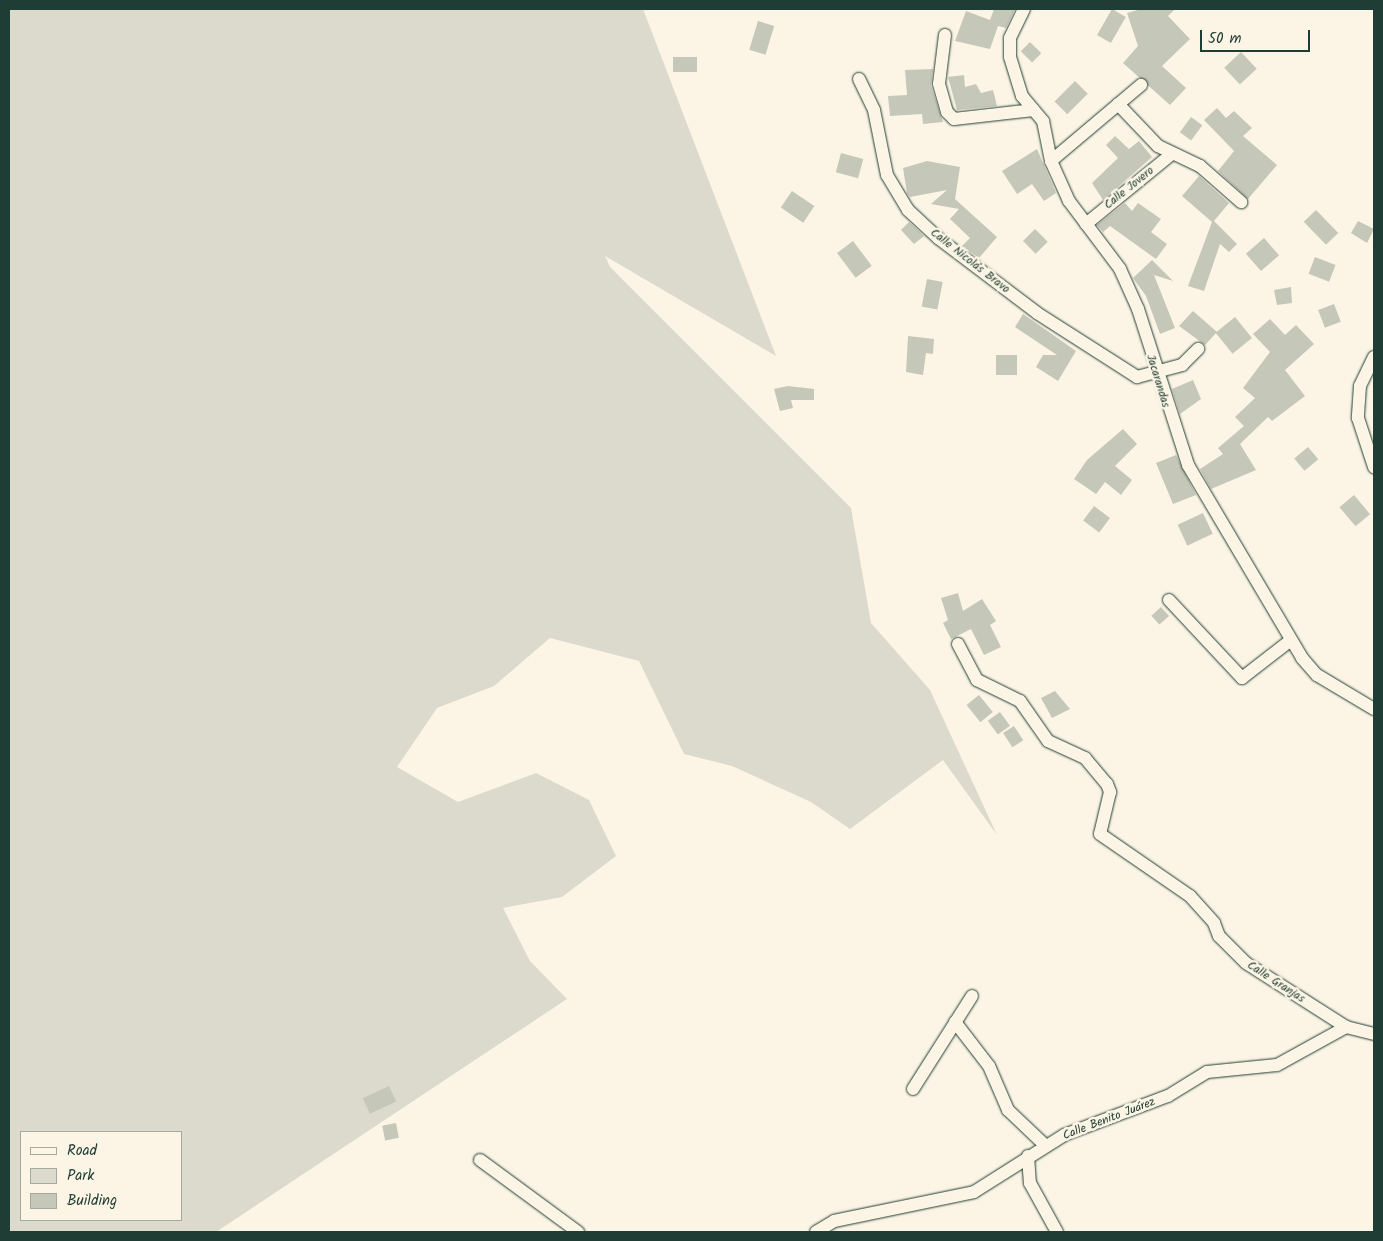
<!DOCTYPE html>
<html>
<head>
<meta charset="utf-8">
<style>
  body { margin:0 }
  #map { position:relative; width:1383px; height:1241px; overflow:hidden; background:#fcf5e5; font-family:Kalam,sans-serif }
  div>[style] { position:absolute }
  .green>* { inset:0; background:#dcdacc }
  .building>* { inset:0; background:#c5c7b9; transform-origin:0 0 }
  .roads { filter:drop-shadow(0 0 1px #1f3d34) drop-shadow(0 0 1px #1f3d34) }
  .minor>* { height:12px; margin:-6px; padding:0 6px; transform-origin:6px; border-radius:6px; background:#fcf5e5 }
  span { translate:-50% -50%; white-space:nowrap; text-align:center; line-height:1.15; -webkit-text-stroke:5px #fcf5e5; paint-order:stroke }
  .street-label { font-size:12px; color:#1f3d34 }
  .frame { position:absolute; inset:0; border:10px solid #1f3d34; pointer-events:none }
  .legend { position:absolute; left:20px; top:1131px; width:162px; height:90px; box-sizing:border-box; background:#fcf5e5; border:1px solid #a4ab9e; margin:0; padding:6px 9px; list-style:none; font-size:15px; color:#1f3d34 }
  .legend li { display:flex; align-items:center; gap:10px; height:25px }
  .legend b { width:25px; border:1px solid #a4ab9e }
  .scale { position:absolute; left:1200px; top:30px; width:110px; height:22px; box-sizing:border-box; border:2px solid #1f3d34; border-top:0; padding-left:6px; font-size:15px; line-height:18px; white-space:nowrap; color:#1f3d34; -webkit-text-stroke:4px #fcf5e5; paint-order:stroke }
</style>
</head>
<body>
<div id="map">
  <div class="green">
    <div style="clip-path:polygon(evenodd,9px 9px,643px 9px,776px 356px,605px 256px,610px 267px,851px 508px,871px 623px,930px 690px,997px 835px,943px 760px,850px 829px,811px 802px,732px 766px,684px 754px,639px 661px,550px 638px,494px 686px,437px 708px,397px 767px,458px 802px,536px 773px,589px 800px,616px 856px,562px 897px,503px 908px,530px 961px,567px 999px,216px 1232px,9px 1232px,9px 9px,21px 1132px,181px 1132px,181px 1220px,21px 1220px,21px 1132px)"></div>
  </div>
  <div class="building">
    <div style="clip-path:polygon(994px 9px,1015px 9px,1006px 28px,998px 26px,990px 49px,955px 41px,966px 11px,990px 20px)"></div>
    <div style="left:1112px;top:9px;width:16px;height:30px;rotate:30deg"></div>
    <div style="clip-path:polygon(1141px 9px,1175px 9px,1168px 16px,1190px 39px,1162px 66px,1186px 88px,1170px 105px,1123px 63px,1138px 46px,1127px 13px)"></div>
    <div style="left:758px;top:21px;width:17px;height:30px;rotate:17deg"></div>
    <div style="left:1030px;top:42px;width:16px;height:13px;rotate:45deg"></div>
    <div style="left:1241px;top:52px;width:23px;height:23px;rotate:47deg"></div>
    <div style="left:673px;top:57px;width:24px;height:15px"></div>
    <div style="clip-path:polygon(933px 69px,931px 86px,943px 122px,923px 124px,922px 114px,890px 116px,888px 96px,907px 95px,905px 70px)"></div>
    <div style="clip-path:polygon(964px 75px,965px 87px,976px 84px,981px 93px,993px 90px,997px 106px,957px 110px,948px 77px)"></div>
    <div style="left:1075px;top:81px;width:18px;height:29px;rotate:45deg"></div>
    <div style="clip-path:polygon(1217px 108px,1226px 118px,1234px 111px,1252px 128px,1243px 136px,1277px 165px,1248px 199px,1218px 171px,1234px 151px,1204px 120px)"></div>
    <div style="left:1191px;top:117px;width:14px;height:19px;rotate:36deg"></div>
    <div style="clip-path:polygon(1115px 136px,1129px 149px,1139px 141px,1152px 157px,1103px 200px,1092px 183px,1118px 158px,1106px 145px)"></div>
    <div style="clip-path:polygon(1037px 149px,1056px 193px,1044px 201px,1032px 184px,1017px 194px,1002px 171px)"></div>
    <div style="left:841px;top:153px;width:23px;height:20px;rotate:15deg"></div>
    <div style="clip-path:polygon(927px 161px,960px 167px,955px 199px,997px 237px,979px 258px,962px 246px,970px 238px,950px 219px,959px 209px,931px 204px,947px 190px,910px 197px,907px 193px,903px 168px)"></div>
    <div style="clip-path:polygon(1199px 176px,1229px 203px,1214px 221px,1237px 244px,1229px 252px,1220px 244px,1204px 291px,1188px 286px,1212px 222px,1182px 196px)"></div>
    <div style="left:792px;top:191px;width:27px;height:20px;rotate:34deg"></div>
    <div style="clip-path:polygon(1125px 203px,1132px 211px,1138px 203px,1161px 219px,1151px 232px,1167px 244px,1156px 259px,1110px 226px,1103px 232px,1097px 225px)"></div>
    <div style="left:1316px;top:210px;width:32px;height:17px;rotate:46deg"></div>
    <div style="clip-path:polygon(1358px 221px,1374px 229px,1367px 243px,1351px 233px)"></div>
    <div style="clip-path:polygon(909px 222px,924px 236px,914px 244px,901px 230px)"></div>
    <div style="left:1035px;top:229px;width:18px;height:17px;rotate:45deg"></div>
    <div style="left:1264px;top:238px;width:23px;height:24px;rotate:49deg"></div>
    <div style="left:853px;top:241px;width:31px;height:20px;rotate:53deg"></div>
    <div style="left:1315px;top:257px;width:22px;height:18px;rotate:21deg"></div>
    <div style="clip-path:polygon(1152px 260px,1173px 281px,1154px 275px,1175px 328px,1160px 334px,1146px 296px,1133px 278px)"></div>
    <div style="left:927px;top:279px;width:16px;height:28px;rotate:11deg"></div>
    <div style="clip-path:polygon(1291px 287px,1292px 303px,1277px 305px,1274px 290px)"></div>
    <div style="left:1334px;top:304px;width:19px;height:17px;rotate:69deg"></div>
    <div style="clip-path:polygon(1193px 311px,1217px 332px,1205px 345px,1179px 326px)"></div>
    <div style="clip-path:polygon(1023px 314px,1076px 351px,1058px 381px,1036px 367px,1043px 355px,1057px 355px,1015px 327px)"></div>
    <div style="left:1235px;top:317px;width:27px;height:25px;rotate:51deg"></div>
    <div style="clip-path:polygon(1270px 319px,1285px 335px,1296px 325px,1314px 344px,1285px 370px,1305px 396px,1272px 421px,1268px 417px,1240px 444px,1256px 470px,1211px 489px,1200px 469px,1223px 454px,1218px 448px,1244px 426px,1235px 417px,1255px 398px,1243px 388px,1270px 352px,1253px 334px)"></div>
    <div style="clip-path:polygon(908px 336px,934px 339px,933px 354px,926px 353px,923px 375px,906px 372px)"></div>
    <div style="left:996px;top:355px;width:21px;height:20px"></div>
    <div style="clip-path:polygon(1193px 380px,1201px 399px,1180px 414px,1172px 389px)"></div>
    <div style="clip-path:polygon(788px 386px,814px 389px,814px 400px,791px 400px,793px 408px,780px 411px,774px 389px)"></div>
    <div style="clip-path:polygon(1123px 429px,1137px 444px,1115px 466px,1132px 480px,1121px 495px,1105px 482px,1096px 494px,1074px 479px,1087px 460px)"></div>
    <div style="left:1308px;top:447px;width:16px;height:18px;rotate:50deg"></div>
    <div style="clip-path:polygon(1176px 455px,1196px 495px,1173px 504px,1156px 463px)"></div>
    <div style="left:1354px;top:495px;width:25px;height:19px;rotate:50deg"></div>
    <div style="left:1094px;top:506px;width:20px;height:18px;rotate:37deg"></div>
    <div style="left:1203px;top:513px;width:23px;height:28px;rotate:65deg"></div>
    <div style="clip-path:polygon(958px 593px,963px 611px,982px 599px,996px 621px,990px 625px,1001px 647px,984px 655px,971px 629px,951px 639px,943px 623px,948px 620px,941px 598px)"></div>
    <div style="left:1161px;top:607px;width:12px;height:13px;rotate:48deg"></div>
    <div style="clip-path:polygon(1055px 691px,1070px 709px,1052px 718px,1041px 698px)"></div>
    <div style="left:979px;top:695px;width:22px;height:16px;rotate:51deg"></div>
    <div style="left:1000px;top:712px;width:17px;height:15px;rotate:54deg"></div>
    <div style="left:1014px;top:726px;width:17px;height:13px;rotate:57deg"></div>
    <div style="left:389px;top:1086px;width:17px;height:29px;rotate:65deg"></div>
    <div style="left:396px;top:1123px;width:15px;height:14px;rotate:79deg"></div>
  </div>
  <div class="roads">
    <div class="minor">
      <div style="left:1024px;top:9px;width:32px;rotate:116deg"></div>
      <div style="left:1010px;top:38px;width:19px;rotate:90deg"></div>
      <div style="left:1010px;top:57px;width:41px;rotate:72.9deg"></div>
      <div style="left:1022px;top:96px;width:33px;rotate:50deg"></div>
      <div style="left:1043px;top:121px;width:41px;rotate:78.7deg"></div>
      <div style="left:1051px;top:161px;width:44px;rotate:65.8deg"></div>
      <div style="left:1069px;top:201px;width:85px;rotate:53.1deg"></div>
      <div style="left:1120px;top:269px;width:44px;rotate:65.8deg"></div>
      <div style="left:1138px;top:309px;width:164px;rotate:72.2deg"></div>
      <div style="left:1188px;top:465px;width:224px;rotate:59.4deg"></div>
      <div style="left:1302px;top:658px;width:23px;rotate:49deg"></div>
      <div style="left:1317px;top:675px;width:66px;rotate:30.8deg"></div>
      <div style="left:945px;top:35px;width:49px;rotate:97deg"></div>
      <div style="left:939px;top:84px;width:29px;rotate:74deg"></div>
      <div style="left:947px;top:112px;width:10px;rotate:45deg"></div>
      <div style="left:954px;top:119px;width:80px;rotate:-6.5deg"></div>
      <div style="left:859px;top:79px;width:34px;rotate:64deg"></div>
      <div style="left:874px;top:110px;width:66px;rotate:78.7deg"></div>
      <div style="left:887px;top:175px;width:41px;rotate:59deg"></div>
      <div style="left:908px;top:210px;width:41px;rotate:43deg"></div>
      <div style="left:938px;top:238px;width:124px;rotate:37.1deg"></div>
      <div style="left:1037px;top:313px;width:119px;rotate:32.6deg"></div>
      <div style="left:1137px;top:377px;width:47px;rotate:-14.9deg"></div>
      <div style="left:1182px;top:365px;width:23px;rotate:-45deg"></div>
      <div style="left:1118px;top:104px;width:58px;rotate:46.4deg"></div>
      <div style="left:1158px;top:146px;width:47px;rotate:25.5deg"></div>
      <div style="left:1200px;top:166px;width:55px;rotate:41.3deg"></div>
      <div style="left:1051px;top:161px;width:118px;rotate:-40.2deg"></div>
      <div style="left:1086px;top:224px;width:112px;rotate:-39.2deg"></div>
      <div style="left:1374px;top:357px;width:32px;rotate:116deg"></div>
      <div style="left:1360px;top:386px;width:32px;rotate:94deg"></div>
      <div style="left:1358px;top:418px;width:52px;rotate:71.9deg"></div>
      <div style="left:1169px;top:600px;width:107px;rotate:46.9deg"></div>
      <div style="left:1242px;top:678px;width:62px;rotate:-37.8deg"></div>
      <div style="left:958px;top:644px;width:41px;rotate:62.2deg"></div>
      <div style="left:977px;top:680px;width:48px;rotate:26deg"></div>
      <div style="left:1020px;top:701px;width:49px;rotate:55deg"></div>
      <div style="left:1048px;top:741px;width:41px;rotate:24.7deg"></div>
      <div style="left:1085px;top:758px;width:34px;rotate:50deg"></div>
      <div style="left:1107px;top:784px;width:9px;rotate:69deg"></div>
      <div style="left:1110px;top:792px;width:43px;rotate:103.4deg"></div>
      <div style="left:1100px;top:834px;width:109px;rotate:34.6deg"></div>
      <div style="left:1190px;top:896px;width:36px;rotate:48deg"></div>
      <div style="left:1214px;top:923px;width:14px;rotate:69deg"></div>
      <div style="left:1219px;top:936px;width:38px;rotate:45deg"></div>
      <div style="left:1246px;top:963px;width:119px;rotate:32.6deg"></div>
      <div style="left:1346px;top:1027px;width:29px;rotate:14deg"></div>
      <div style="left:955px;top:1022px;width:56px;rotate:52.3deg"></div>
      <div style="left:989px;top:1066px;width:48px;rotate:66.6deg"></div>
      <div style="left:1008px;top:1110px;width:52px;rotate:43.5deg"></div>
      <div style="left:913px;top:1089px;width:110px;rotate:-57.6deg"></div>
      <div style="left:1028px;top:1156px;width:27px;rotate:86deg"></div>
      <div style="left:1030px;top:1183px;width:56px;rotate:61.1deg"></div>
      <div style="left:480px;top:1160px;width:122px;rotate:36.3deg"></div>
      <div style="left:816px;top:1232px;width:21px;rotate:-31deg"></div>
      <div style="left:834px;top:1221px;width:143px;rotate:-11.7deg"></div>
      <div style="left:974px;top:1192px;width:107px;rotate:-32.3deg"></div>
      <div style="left:1064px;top:1135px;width:111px;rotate:-20.6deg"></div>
      <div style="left:1168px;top:1096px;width:46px;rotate:-31.6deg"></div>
      <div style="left:1207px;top:1072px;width:70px;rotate:-5.7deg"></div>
      <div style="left:1277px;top:1065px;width:79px;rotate:-28.8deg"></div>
    </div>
  </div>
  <div class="street-label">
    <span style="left:1129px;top:188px;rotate:-39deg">Calle Jovero</span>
    <span style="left:970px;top:261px;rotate:38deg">Calle Nicolás Bravo</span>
    <span style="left:1158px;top:381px;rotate:73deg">Jacarandas</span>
    <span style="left:1276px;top:982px;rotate:33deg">Calle Granjas</span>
    <span style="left:1109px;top:1119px;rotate:-21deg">Calle Benito Juárez</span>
  </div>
  <div class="frame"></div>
  <ul class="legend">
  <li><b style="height:6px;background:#fcf5e5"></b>Road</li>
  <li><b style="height:14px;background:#dcdacc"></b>Park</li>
  <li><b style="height:14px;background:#c5c7b9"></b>Building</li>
  </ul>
  <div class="scale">50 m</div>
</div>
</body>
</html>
